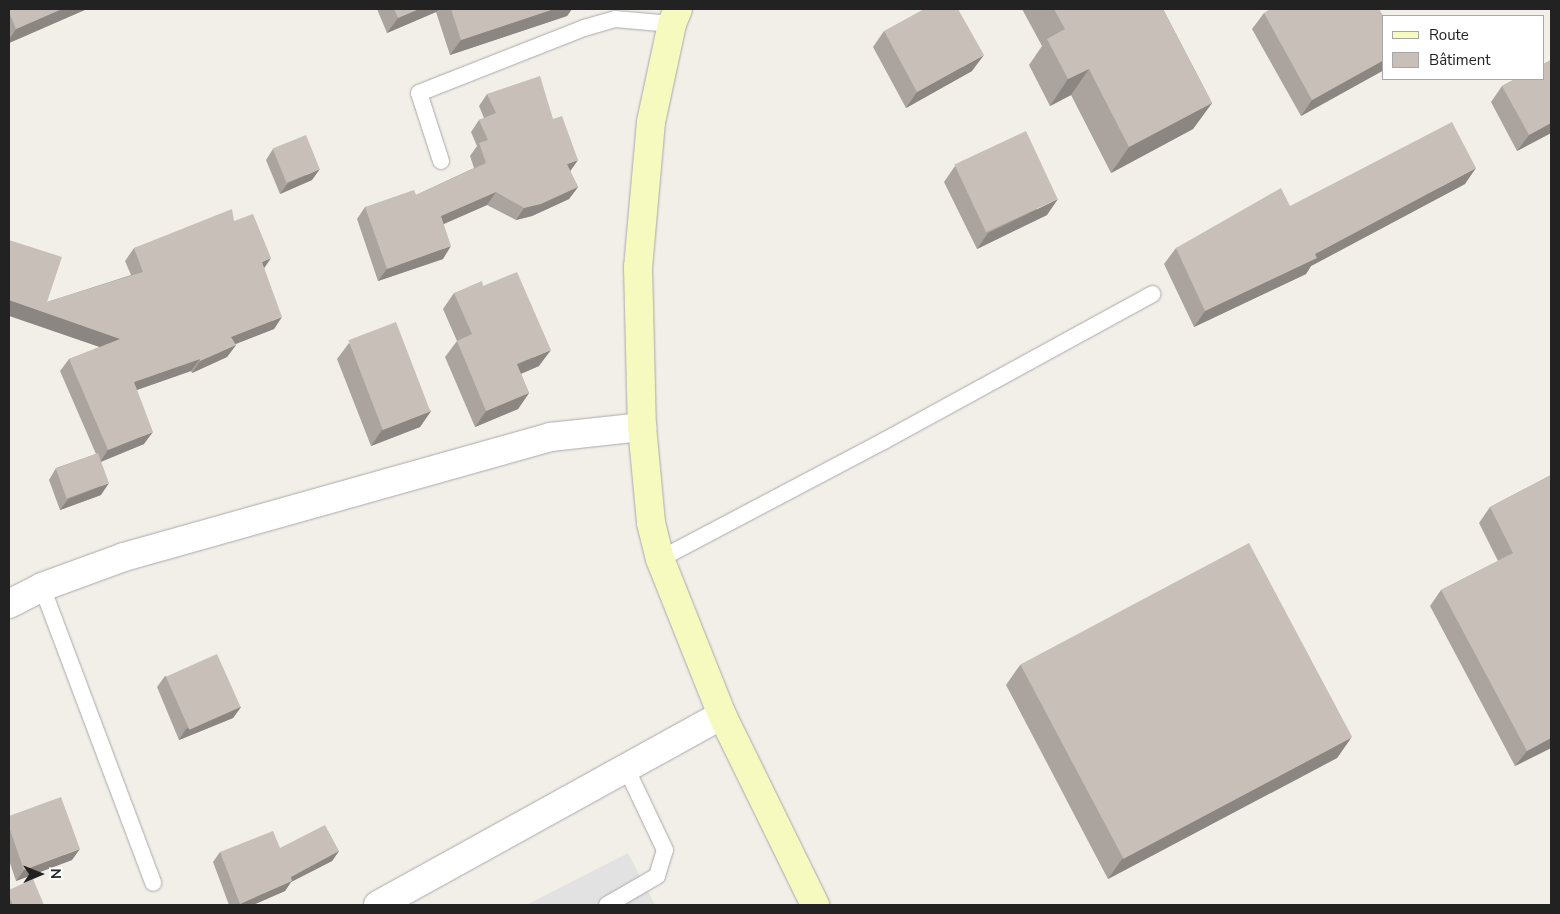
<!DOCTYPE html>
<html>
<head>
<meta charset="utf-8">
<style>
  body { margin:0 }
  #map { position:relative; width:1560px; height:914px; overflow:hidden; background:#f2efe9; font-family:"Nunito Sans",sans-serif }
  div>[style] { position:absolute }
  .parking>* { inset:0; background:#e2e2e2 }
  .roads { filter:drop-shadow(0 0 1px #a9a9a9) drop-shadow(0 0 1px #a9a9a9) }
  .lane>* { height:16px; margin:-8px; padding:0 8px; transform-origin:8px; border-radius:8px; background:#fff }
  .street>* { height:28px; margin:-14px; padding:0 14px; transform-origin:14px; border-radius:14px; background:#fff }
  .secondary>* { height:28px; margin:-14px; padding:0 14px; transform-origin:14px; border-radius:14px; background:#f7fabf }
  .wall>* { inset:0; background:#aba49e }
  .shaded-wall>* { inset:0; background:#8b8681; transform-origin:0 0 }
  .building>* { inset:0; background:#c7bfb8; transform-origin:0 0 }
  span { translate:-50% -50%; white-space:nowrap; text-align:center; line-height:1.15; -webkit-text-stroke:4px #fff; paint-order:stroke }
  .frame { position:absolute; inset:0; border:10px solid #222; pointer-events:none }
  .legend { position:absolute; left:1382px; top:15px; width:162px; height:65px; box-sizing:border-box; background:#fff; border:1px solid #a7a7a7; margin:0; padding:6px 9px; list-style:none; font-size:15px; color:#222 }
  .legend li { display:flex; align-items:center; gap:10px; height:25px }
  .legend b { width:25px; border:1px solid #a7a7a7 }
  .north { position:absolute; left:15px; top:849px; width:50px; height:50px; -webkit-text-stroke:4px #fff; paint-order:stroke; rotate:89deg; font-size:14px; font-weight:700; line-height:20px; text-align:center; color:#222 }
  .north::after { content:''; display:block; margin:auto; width:18px; height:22px; background:#222; clip-path:polygon(50% 0,100% 100%,50% 72%,0 100%) }
</style>
</head>
<body>
<div id="map">
  <div class="parking">
    <div style="clip-path:polygon(628px 853px,655px 905px,526px 905px)"></div>
  </div>
  <div class="roads">
    <div class="lane">
      <div style="left:441px;top:161px;width:71px;rotate:-107.9deg"></div>
      <div style="left:419px;top:93px;width:177px;rotate:-21.5deg"></div>
      <div style="left:584px;top:28px;width:32px;rotate:-16deg"></div>
      <div style="left:615px;top:19px;width:57px;rotate:5deg"></div>
      <div style="left:660px;top:559px;width:253px;rotate:-27.8deg"></div>
      <div style="left:884px;top:441px;width:306px;rotate:-28.7deg"></div>
      <div style="left:42px;top:587px;width:316px;rotate:69.4deg"></div>
      <div style="left:607px;top:905px;width:58px;rotate:-30.1deg"></div>
      <div style="left:657px;top:876px;width:27px;rotate:-73deg"></div>
      <div style="left:665px;top:850px;width:91px;rotate:-115.4deg"></div>
    </div>
    <div class="street">
      <div style="left:9px;top:604px;width:37px;rotate:-27deg"></div>
      <div style="left:42px;top:587px;width:87px;rotate:-20.1deg"></div>
      <div style="left:124px;top:557px;width:444px;rotate:-15.7deg"></div>
      <div style="left:551px;top:437px;width:92px;rotate:-6.3deg"></div>
      <div style="left:378px;top:905px;width:393px;rotate:-28.9deg"></div>
    </div>
    <div class="secondary">
      <div style="left:678px;top:9px;width:16px;rotate:112deg"></div>
      <div style="left:672px;top:24px;width:100px;rotate:102.1deg"></div>
      <div style="left:651px;top:122px;width:146px;rotate:95.1deg"></div>
      <div style="left:638px;top:267px;width:160px;rotate:88.6deg"></div>
      <div style="left:642px;top:427px;width:96px;rotate:84.6deg"></div>
      <div style="left:651px;top:523px;width:37px;rotate:76deg"></div>
      <div style="left:660px;top:559px;width:168px;rotate:68.3deg"></div>
      <div style="left:722px;top:715px;width:212px;rotate:63.9deg"></div>
    </div>
  </div>
  <div class="wall">
    <div style="clip-path:polygon(9px 9px,87px 9px,9px 43px)"></div>
    <div style="clip-path:polygon(377px 9px,572px 9px,567px 16px,450px 55px,436px 12px,387px 33px)"></div>
    <div style="clip-path:polygon(1022px 9px,1163px 9px,1212px 103px,1193px 129px,1111px 173px,1071px 95px,1050px 106px,1029px 65px,1042px 46px)"></div>
    <div style="clip-path:polygon(1264px 13px,1384px 17px,1384px 70px,1301px 116px,1252px 29px)"></div>
    <div style="clip-path:polygon(884px 31px,972px 71px,906px 108px,873px 47px)"></div>
    <div style="clip-path:polygon(1551px 60px,1551px 133px,1517px 151px,1491px 102px,1502px 86px)"></div>
    <div style="clip-path:polygon(487px 94px,553px 119px,570px 171px,578px 187px,569px 199px,532px 216px,516px 220px,487px 205px,444px 224px,443px 259px,378px 281px,357px 219px,365px 207px,416px 195px,474px 168px,470px 156px,477px 146px,471px 132px,479px 120px,484px 118px,479px 106px)"></div>
    <div style="clip-path:polygon(273px 149px,312px 180px,280px 194px,266px 160px)"></div>
    <div style="clip-path:polygon(955px 166px,1047px 215px,977px 249px,944px 182px)"></div>
    <div style="clip-path:polygon(1465px 184px,1311px 266px,1306px 274px,1194px 327px,1164px 264px,1176px 248px,1290px 206px)"></div>
    <div style="clip-path:polygon(234px 221px,264px 268px,274px 329px,235px 344px,236px 345px,227px 357px,192px 373px,191px 371px,137px 390px,144px 444px,101px 462px,101px 495px,60px 510px,49px 480px,56px 468px,96px 454px,60px 371px,69px 359px,100px 347px,9px 315px,9px 240px,47px 302px,131px 275px,125px 261px,134px 248px)"></div>
    <div style="clip-path:polygon(483px 286px,539px 366px,521px 374px,529px 393px,518px 409px,475px 427px,445px 357px,457px 341px,443px 309px,454px 293px)"></div>
    <div style="clip-path:polygon(349px 343px,431px 411px,420px 427px,371px 446px,337px 359px)"></div>
    <div style="clip-path:polygon(1551px 475px,1551px 748px,1515px 766px,1430px 606px,1441px 590px,1498px 561px,1479px 523px,1490px 507px)"></div>
    <div style="clip-path:polygon(1020px 665px,1351px 738px,1337px 758px,1108px 879px,1006px 685px)"></div>
    <div style="clip-path:polygon(165px 676px,241px 707px,233px 718px,179px 740px,157px 687px)"></div>
    <div style="clip-path:polygon(9px 816px,72px 860px,16px 881px,9px 860px)"></div>
    <div style="clip-path:polygon(280px 848px,339px 851px,332px 861px,291px 882px,285px 891px,253px 905px,229px 905px,213px 862px,220px 852px)"></div>
    <div style="clip-path:polygon(9px 890px,44px 905px,9px 905px)"></div>
  </div>
  <div class="shaded-wall">
    <div style="clip-path:polygon(62px 9px,87px 9px,9px 43px,9px 40px,16px 29px)"></div>
    <div style="clip-path:polygon(419px 9px,439px 9px,436px 12px,387px 33px,398px 18px)"></div>
    <div style="clip-path:polygon(554px 9px,572px 9px,567px 16px,450px 55px,461px 40px)"></div>
    <div style="clip-path:polygon(984px 55px,972px 71px,906px 108px,917px 92px)"></div>
    <div style="clip-path:polygon(1384px 60px,1384px 70px,1301px 116px,1312px 100px)"></div>
    <div style="clip-path:polygon(1089px 69px,1071px 95px,1050px 106px,1068px 79px)"></div>
    <div style="clip-path:polygon(1212px 103px,1193px 129px,1111px 173px,1129px 147px)"></div>
    <div style="clip-path:polygon(1551px 123px,1551px 133px,1517px 151px,1529px 135px)"></div>
    <div style="clip-path:polygon(578px 160px,569px 173px,567px 164px)"></div>
    <div style="clip-path:polygon(1476px 168px,1465px 184px,1311px 266px,1306px 274px,1194px 327px,1205px 311px,1315px 254px)"></div>
    <div style="clip-path:polygon(320px 169px,312px 180px,280px 194px,288px 183px)"></div>
    <div style="clip-path:polygon(578px 187px,569px 199px,532px 216px,516px 220px,524px 208px)"></div>
    <div style="clip-path:polygon(496px 192px,487px 205px,432px 229px,441px 216px)"></div>
    <div style="clip-path:polygon(1058px 199px,1047px 215px,977px 249px,988px 233px)"></div>
    <div style="clip-path:polygon(451px 246px,443px 259px,378px 281px,387px 269px)"></div>
    <div style="clip-path:polygon(271px 258px,263px 270px,262px 262px)"></div>
    <div style="left:9px;top:300px;width:118px;height:15px;rotate:19deg"></div>
    <div style="clip-path:polygon(282px 317px,274px 329px,223px 349px,231px 337px)"></div>
    <div style="clip-path:polygon(236px 345px,227px 357px,192px 373px,200px 361px)"></div>
    <div style="clip-path:polygon(551px 350px,539px 366px,506px 380px,517px 364px)"></div>
    <div style="clip-path:polygon(200px 359px,191px 371px,125px 394px,134px 382px)"></div>
    <div style="clip-path:polygon(529px 393px,518px 409px,475px 427px,486px 411px)"></div>
    <div style="clip-path:polygon(431px 411px,420px 427px,371px 446px,382px 430px)"></div>
    <div style="clip-path:polygon(153px 432px,144px 444px,100px 462px,108px 450px)"></div>
    <div style="clip-path:polygon(109px 483px,101px 495px,60px 510px,68px 499px)"></div>
    <div style="clip-path:polygon(241px 707px,233px 718px,179px 740px,186px 729px)"></div>
    <div style="clip-path:polygon(1351px 738px,1337px 758px,1108px 879px,1122px 859px)"></div>
    <div style="clip-path:polygon(1551px 738px,1551px 748px,1515px 766px,1527px 751px)"></div>
    <div style="clip-path:polygon(80px 849px,72px 860px,16px 881px,24px 870px)"></div>
    <div style="clip-path:polygon(339px 851px,332px 861px,291px 882px,285px 891px,253px 905px,238px 905px,240px 904px)"></div>
  </div>
  <div class="building">
    <div style="clip-path:polygon(9px 9px,62px 9px,16px 29px,9px 12px)"></div>
    <div style="clip-path:polygon(394px 9px,419px 9px,398px 18px)"></div>
    <div style="clip-path:polygon(451px 9px,554px 9px,461px 40px)"></div>
    <div style="clip-path:polygon(924px 9px,958px 9px,984px 55px,917px 92px,884px 31px)"></div>
    <div style="clip-path:polygon(1054px 9px,1163px 9px,1212px 103px,1129px 147px,1089px 69px,1068px 79px,1047px 39px,1065px 29px)"></div>
    <div style="clip-path:polygon(1270px 9px,1379px 9px,1384px 17px,1384px 60px,1312px 100px,1264px 13px)"></div>
    <div style="clip-path:polygon(1551px 60px,1551px 123px,1529px 135px,1502px 86px,1516px 79px,1544px 79px,1544px 64px)"></div>
    <div style="clip-path:polygon(540px 76px,553px 119px,562px 116px,578px 160px,567px 164px,578px 187px,541px 204px,524px 208px,496px 192px,441px 216px,451px 246px,387px 269px,365px 207px,414px 190px,416px 195px,486px 163px,479px 143px,488px 140px,479px 120px,496px 113px,487px 94px)"></div>
    <div style="clip-path:polygon(1452px 122px,1476px 168px,1315px 254px,1317px 258px,1205px 311px,1176px 248px,1281px 188px,1290px 206px)"></div>
    <div style="left:1026px;top:131px;width:75px;height:79px;rotate:65deg"></div>
    <div style="left:306px;top:135px;width:37px;height:36px;rotate:68deg"></div>
    <div style="clip-path:polygon(232px 209px,234px 221px,253px 214px,271px 258px,262px 262px,282px 317px,231px 337px,236px 345px,200px 361px,200px 359px,134px 382px,153px 432px,108px 450px,69px 359px,120px 339px,9px 300px,9px 240px,62px 257px,47px 302px,143px 272px,134px 248px)"></div>
    <div style="clip-path:polygon(517px 272px,551px 350px,517px 364px,529px 393px,486px 411px,457px 341px,472px 334px,454px 293px,482px 281px,483px 286px)"></div>
    <div style="left:396px;top:322px;width:96px;height:51px;rotate:69deg"></div>
    <div style="left:98px;top:453px;width:32px;height:45px;rotate:70deg"></div>
    <div style="clip-path:polygon(1551px 475px,1551px 738px,1527px 751px,1441px 590px,1513px 553px,1490px 507px)"></div>
    <div style="left:1249px;top:543px;width:220px;height:259px;rotate:62deg"></div>
    <div style="left:217px;top:654px;width:58px;height:56px;rotate:66deg"></div>
    <div style="clip-path:polygon(61px 797px,80px 849px,24px 870px,9px 827px,9px 816px)"></div>
    <div style="clip-path:polygon(325px 825px,339px 851px,291px 877px,292px 881px,240px 904px,220px 852px,273px 831px,280px 848px)"></div>
    <div style="clip-path:polygon(33px 879px,44px 905px,13px 905px,9px 896px,9px 890px)"></div>
  </div>
  <div class="frame"></div>
  <ul class="legend">
  <li><b style="height:6px;background:#f7fabf"></b>Route</li>
  <li><b style="height:14px;background:#c7bfb8"></b>Bâtiment</li>
  </ul>
  <div class="north">N</div>
</div>
</body>
</html>
